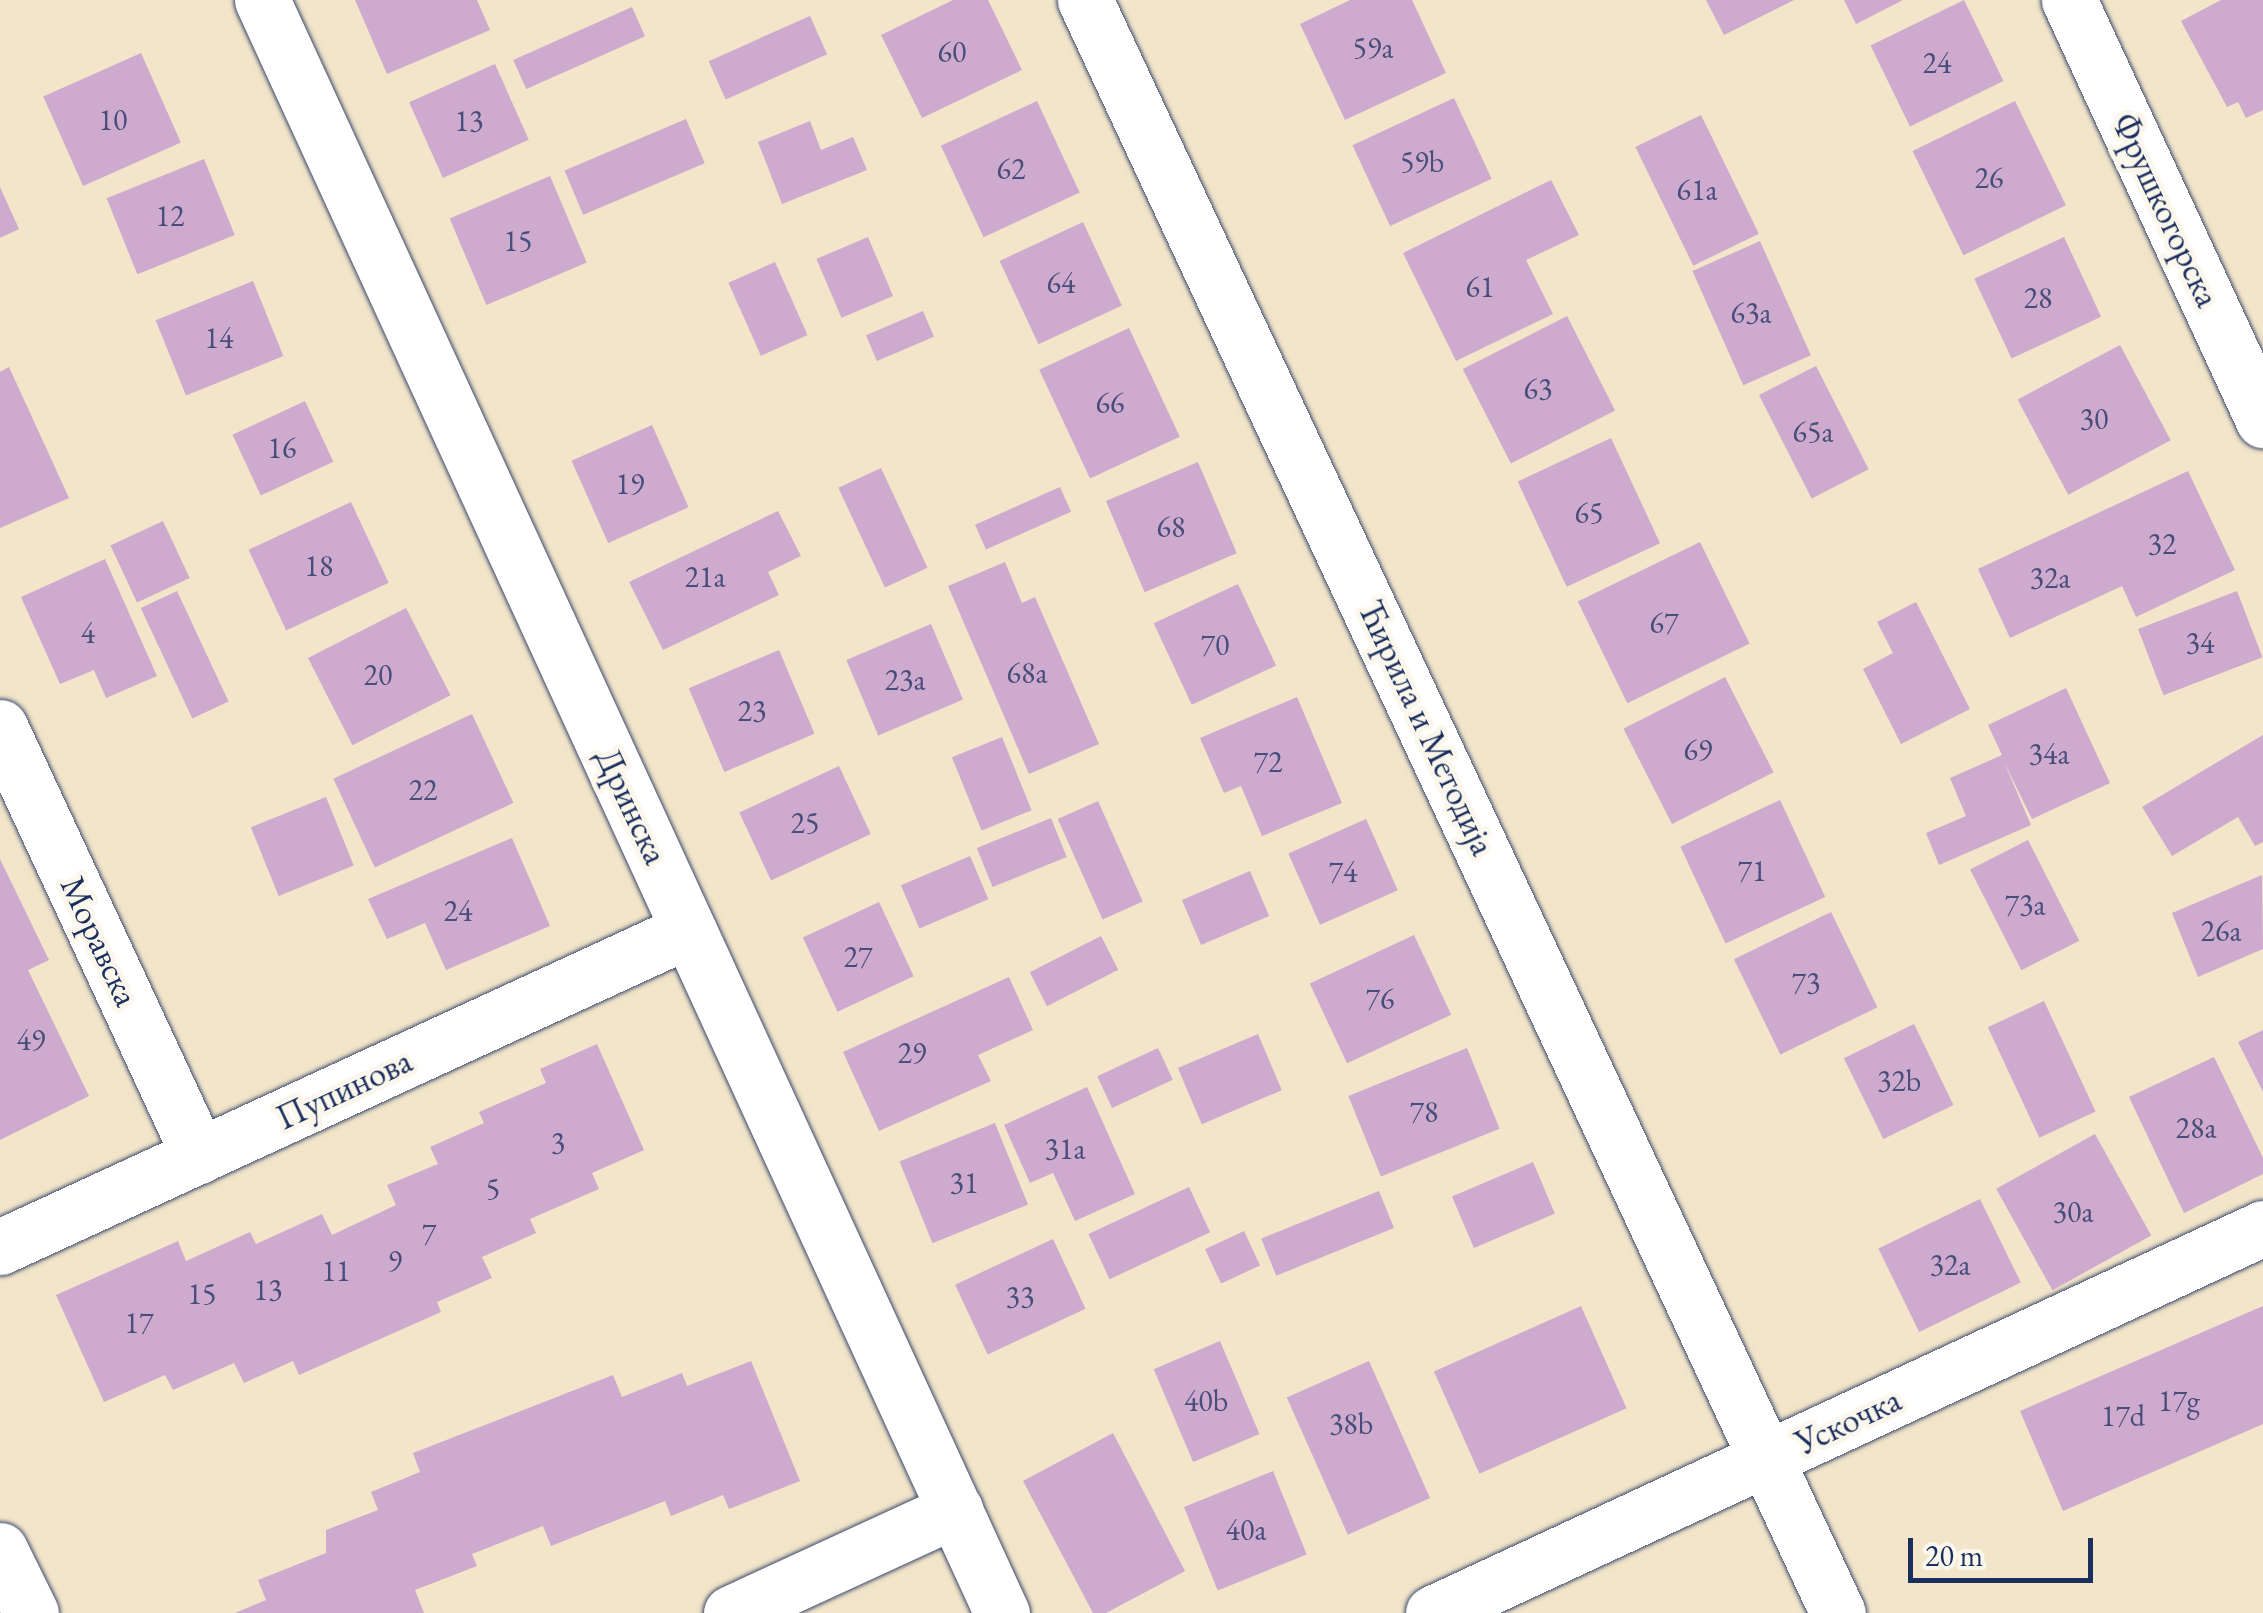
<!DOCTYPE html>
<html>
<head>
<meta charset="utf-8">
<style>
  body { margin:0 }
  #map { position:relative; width:2263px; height:1613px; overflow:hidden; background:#f2e5c9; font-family:"EB Garamond",serif }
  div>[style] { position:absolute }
  .building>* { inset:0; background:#ceaacf; transform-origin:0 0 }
  .roads { filter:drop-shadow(0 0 2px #3b4a6e) drop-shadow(0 0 2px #3b4a6e) }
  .street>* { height:55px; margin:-27.5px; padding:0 27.5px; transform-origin:27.5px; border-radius:27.5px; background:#fff }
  span { translate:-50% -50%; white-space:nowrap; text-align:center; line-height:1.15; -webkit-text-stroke:10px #fbf7ec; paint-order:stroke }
  .number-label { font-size:30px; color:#484e7a }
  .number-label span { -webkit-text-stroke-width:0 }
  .street-label { font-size:35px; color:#1b2f5e }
  .scale { position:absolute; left:1908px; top:1538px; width:185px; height:45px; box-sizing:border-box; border:5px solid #1b2f5e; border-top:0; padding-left:12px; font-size:30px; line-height:35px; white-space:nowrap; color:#1b2f5e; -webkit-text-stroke:8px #fbf7ec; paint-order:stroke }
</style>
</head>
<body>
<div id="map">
  <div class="building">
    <div style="clip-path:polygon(355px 0,477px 0,490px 30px,387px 74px)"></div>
    <div style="clip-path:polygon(953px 0,988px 0,1022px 70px,922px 118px,881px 35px)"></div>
    <div style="clip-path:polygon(1350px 0,1412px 0,1446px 73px,1345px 120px,1300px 24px)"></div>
    <div style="clip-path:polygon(1706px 0,1794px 0,1724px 35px)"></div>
    <div style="clip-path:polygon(1844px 0,1903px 0,1856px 24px)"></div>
    <div style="left:1964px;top:0;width:90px;height:104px;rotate:64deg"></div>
    <div style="clip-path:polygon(2221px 0,2263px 0,2263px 110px,2246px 118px,2238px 102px,2227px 107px,2181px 21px)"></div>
    <div style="left:632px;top:7px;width:32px;height:130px;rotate:66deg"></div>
    <div style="left:810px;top:16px;width:42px;height:111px;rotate:66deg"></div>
    <div style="left:141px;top:53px;width:98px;height:107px;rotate:66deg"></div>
    <div style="left:495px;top:64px;width:83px;height:94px;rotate:66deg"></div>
    <div style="left:1454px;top:98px;width:89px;height:112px;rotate:65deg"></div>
    <div style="left:1037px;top:101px;width:101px;height:106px;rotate:65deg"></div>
    <div style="left:2015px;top:101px;width:116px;height:114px;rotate:64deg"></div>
    <div style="left:1701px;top:115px;width:132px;height:73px;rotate:64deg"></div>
    <div style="left:686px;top:119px;width:48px;height:132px;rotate:67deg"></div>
    <div style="clip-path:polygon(810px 121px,821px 150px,853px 137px,867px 170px,782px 204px,758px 142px)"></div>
    <div style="left:204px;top:159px;width:82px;height:105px;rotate:68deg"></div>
    <div style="left:550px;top:176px;width:94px;height:109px;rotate:67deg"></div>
    <div style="clip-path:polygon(1551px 180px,1579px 235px,1526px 260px,1553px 314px,1456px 361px,1403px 253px)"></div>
    <div style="clip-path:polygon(0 187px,19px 229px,0 238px)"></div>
    <div style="left:1083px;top:222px;width:92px;height:92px;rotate:65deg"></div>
    <div style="left:868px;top:237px;width:64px;height:56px;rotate:67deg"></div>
    <div style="left:2064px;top:237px;width:88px;height:99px;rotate:65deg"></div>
    <div style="left:1760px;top:241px;width:125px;height:74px;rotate:66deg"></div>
    <div style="left:775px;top:262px;width:80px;height:51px;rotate:66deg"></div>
    <div style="left:253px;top:281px;width:81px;height:105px;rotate:68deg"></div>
    <div style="left:923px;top:311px;width:28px;height:62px;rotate:67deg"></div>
    <div style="left:1567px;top:316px;width:106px;height:117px;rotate:63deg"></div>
    <div style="left:1129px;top:328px;width:120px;height:99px;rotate:65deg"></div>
    <div style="left:2120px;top:345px;width:108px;height:116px;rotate:62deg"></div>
    <div style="left:1816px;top:366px;width:116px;height:64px;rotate:63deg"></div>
    <div style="clip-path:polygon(9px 367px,69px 498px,0 528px,0 372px)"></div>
    <div style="left:305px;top:401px;width:67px;height:80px;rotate:65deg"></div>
    <div style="left:652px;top:425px;width:90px;height:88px;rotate:66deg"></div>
    <div style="left:1611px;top:438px;width:116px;height:103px;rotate:65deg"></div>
    <div style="left:1198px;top:462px;width:99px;height:100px;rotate:67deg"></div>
    <div style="left:881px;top:468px;width:110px;height:47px;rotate:65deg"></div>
    <div style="clip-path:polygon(2188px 471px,2235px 570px,2136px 617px,2122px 586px,2010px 638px,1978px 569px)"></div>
    <div style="left:1060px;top:487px;width:27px;height:93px;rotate:66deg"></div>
    <div style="left:351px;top:502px;width:89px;height:113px;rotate:65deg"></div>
    <div style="clip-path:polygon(778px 511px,801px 556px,768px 572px,779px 595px,663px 650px,629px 582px)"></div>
    <div style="left:163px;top:521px;width:63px;height:58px;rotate:65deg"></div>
    <div style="left:1700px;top:542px;width:113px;height:136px;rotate:64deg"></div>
    <div style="clip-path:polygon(105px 559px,157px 676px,106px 698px,94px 670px,60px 684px,21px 597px)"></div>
    <div style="clip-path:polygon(1005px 562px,1022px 603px,1035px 597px,1099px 744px,1029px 774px,948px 586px)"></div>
    <div style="left:1238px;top:584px;width:90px;height:93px;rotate:65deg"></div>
    <div style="left:177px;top:591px;width:122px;height:40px;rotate:65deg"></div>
    <div style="left:2237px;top:591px;width:71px;height:106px;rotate:69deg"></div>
    <div style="clip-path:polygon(1916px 602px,1970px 709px,1901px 744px,1863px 669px,1893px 653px,1877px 622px)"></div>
    <div style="left:406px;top:608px;width:98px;height:110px;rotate:63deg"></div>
    <div style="left:931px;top:624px;width:82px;height:92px;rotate:67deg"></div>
    <div style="left:779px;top:650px;width:91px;height:98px;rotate:67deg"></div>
    <div style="left:1725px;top:677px;width:107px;height:114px;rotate:63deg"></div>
    <div style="clip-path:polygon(2066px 688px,2110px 783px,2032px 819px,2004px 762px,2031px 825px,1939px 865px,1926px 833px,1966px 816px,1950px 778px,2002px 755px,1988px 725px)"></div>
    <div style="clip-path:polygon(1297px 697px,1342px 803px,1262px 836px,1241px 786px,1224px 793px,1200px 738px)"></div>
    <div style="left:472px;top:714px;width:98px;height:153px;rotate:65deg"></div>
    <div style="clip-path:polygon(2263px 735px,2263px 842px,2255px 846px,2238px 817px,2172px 856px,2142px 807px)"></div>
    <div style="left:1002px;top:737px;width:79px;height:54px;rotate:68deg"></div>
    <div style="left:839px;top:766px;width:75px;height:110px;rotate:65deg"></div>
    <div style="left:326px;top:797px;width:74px;height:81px;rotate:68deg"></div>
    <div style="left:1780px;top:800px;width:107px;height:110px;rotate:65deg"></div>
    <div style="left:1098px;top:801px;width:110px;height:44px;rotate:66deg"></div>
    <div style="left:1051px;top:818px;width:42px;height:80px;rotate:68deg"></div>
    <div style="left:1366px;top:819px;width:78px;height:85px;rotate:66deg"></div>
    <div style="clip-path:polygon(512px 838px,550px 926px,446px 970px,425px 923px,387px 939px,368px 899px)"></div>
    <div style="left:2028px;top:840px;width:113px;height:65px;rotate:63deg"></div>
    <div style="left:970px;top:856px;width:47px;height:75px;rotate:67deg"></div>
    <div style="clip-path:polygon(0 859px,49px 960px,28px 970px,89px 1096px,0 1140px)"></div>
    <div style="left:1250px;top:871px;width:49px;height:74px;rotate:67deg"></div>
    <div style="clip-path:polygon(2262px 875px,2263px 949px,2198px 977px,2172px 913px)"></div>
    <div style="left:879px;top:902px;width:82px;height:84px;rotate:65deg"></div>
    <div style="left:1831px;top:912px;width:106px;height:108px;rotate:64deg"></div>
    <div style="left:1414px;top:935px;width:88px;height:115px;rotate:65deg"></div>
    <div style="left:1101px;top:936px;width:38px;height:80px;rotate:63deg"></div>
    <div style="clip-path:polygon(1009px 977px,1033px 1030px,978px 1055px,991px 1081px,879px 1131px,843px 1052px)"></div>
    <div style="left:2044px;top:1001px;width:122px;height:62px;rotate:65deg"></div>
    <div style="left:1914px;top:1024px;width:90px;height:78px;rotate:64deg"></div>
    <div style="clip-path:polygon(2263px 1030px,2263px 1092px,2238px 1042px)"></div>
    <div style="left:1258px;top:1034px;width:61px;height:87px;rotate:67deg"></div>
    <div style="clip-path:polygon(597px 1044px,644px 1150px,592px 1173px,599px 1189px,530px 1219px,536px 1233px,482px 1257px,492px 1278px,437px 1302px,441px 1312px,299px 1375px,293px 1361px,244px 1383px,234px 1363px,173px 1390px,165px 1375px,104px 1402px,56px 1295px,178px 1241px,186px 1261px,250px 1232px,256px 1244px,322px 1214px,332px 1235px,396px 1205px,387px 1185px,438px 1164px,430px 1147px,484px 1123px,479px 1112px,546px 1083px,540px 1069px)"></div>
    <div style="left:1158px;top:1048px;width:35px;height:67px;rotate:65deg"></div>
    <div style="left:1467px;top:1048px;width:87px;height:128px;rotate:68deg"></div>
    <div style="clip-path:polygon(2214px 1057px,2263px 1158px,2263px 1174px,2184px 1213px,2129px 1097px)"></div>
    <div style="clip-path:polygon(1087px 1087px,1135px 1194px,1075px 1221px,1053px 1173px,1030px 1183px,1004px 1125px)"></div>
    <div style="left:995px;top:1123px;width:88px;height:103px;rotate:68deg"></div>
    <div style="left:2095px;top:1134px;width:116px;height:113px;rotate:61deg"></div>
    <div style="left:1533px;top:1162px;width:56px;height:88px;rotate:67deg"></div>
    <div style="left:1189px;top:1187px;width:50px;height:111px;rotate:65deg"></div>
    <div style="left:1379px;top:1191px;width:40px;height:127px;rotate:68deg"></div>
    <div style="left:1980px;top:1199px;width:93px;height:113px;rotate:64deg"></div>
    <div style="left:1244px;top:1231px;width:38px;height:43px;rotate:65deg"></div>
    <div style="left:1053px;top:1239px;width:77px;height:108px;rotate:65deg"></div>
    <div style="left:1581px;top:1306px;width:112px;height:161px;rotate:66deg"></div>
    <div style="clip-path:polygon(2263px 1306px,2263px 1424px,2063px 1511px,2020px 1411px)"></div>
    <div style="left:1220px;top:1341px;width:101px;height:72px;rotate:67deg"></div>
    <div style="clip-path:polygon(751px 1361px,800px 1481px,729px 1509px,723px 1495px,671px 1516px,665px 1501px,551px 1546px,543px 1526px,472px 1554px,477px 1566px,415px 1590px,424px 1613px,235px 1613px,266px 1600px,258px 1580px,326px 1553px,326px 1530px,378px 1510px,371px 1492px,420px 1472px,413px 1453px,613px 1375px,622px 1397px,682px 1373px,687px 1386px)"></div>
    <div style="left:1369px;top:1361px;width:150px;height:90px;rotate:66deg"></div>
    <div style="clip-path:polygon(1113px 1433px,1185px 1571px,1106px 1613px,1093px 1613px,1023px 1481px)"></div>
    <div style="left:1273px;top:1471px;width:90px;height:96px;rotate:68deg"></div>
  </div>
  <div class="roads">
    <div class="street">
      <div style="left:262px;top:0;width:1775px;rotate:65.36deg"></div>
      <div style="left:1085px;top:0;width:1780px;rotate:64.98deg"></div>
      <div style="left:2069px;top:0;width:463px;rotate:65.2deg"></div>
      <div style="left:0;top:727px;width:473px;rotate:65.1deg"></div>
      <div style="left:0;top:1247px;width:758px;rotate:-24.71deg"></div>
      <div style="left:0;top:1550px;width:70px;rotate:63.8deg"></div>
      <div style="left:731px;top:1613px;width:247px;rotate:-24.7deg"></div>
      <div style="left:1433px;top:1613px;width:915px;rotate:-24.88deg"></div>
    </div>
  </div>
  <div class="number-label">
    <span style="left:1373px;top:48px">59a</span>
    <span style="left:952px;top:52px">60</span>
    <span style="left:1937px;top:63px">24</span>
    <span style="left:113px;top:120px">10</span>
    <span style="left:469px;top:121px">13</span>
    <span style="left:1422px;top:162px">59b</span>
    <span style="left:1011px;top:169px">62</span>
    <span style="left:1989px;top:178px">26</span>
    <span style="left:1697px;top:190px">61a</span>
    <span style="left:170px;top:216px">12</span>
    <span style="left:518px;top:241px">15</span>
    <span style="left:1061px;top:283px">64</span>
    <span style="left:1480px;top:287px">61</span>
    <span style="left:2038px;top:298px">28</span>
    <span style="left:1751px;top:313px">63a</span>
    <span style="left:219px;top:338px">14</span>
    <span style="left:1538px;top:389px">63</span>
    <span style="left:1110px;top:403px">66</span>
    <span style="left:2094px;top:419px">30</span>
    <span style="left:1813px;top:432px">65a</span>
    <span style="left:282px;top:448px">16</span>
    <span style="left:630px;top:484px">19</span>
    <span style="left:1589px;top:513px">65</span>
    <span style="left:1171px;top:527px">68</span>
    <span style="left:2162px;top:544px">32</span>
    <span style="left:319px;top:566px">18</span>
    <span style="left:705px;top:577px">21a</span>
    <span style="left:2050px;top:578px">32a</span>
    <span style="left:1664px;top:623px">67</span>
    <span style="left:88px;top:633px">4</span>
    <span style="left:2200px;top:643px">34</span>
    <span style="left:1215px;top:645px">70</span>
    <span style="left:1027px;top:673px">68a</span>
    <span style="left:378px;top:675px">20</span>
    <span style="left:905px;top:680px">23a</span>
    <span style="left:752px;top:711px">23</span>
    <span style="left:1698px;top:750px">69</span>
    <span style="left:2049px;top:754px">34a</span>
    <span style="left:1268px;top:762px">72</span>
    <span style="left:423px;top:790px">22</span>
    <span style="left:805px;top:823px">25</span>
    <span style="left:1752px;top:871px">71</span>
    <span style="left:1343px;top:872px">74</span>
    <span style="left:2025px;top:905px">73a</span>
    <span style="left:458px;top:911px">24</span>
    <span style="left:2221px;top:931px">26a</span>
    <span style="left:858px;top:957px">27</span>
    <span style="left:1806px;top:983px">73</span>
    <span style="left:1380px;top:999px">76</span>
    <span style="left:31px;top:1040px">49</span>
    <span style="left:912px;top:1053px">29</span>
    <span style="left:1899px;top:1081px">32b</span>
    <span style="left:1424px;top:1112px">78</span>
    <span style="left:2196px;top:1128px">28a</span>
    <span style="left:558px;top:1143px">3</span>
    <span style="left:1065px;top:1149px">31a</span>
    <span style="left:964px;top:1183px">31</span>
    <span style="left:493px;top:1189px">5</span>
    <span style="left:2073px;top:1212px">30a</span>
    <span style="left:429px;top:1234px">7</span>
    <span style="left:395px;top:1261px">9</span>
    <span style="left:1950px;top:1265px">32a</span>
    <span style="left:336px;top:1271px">11</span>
    <span style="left:268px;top:1290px">13</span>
    <span style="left:202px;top:1294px">15</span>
    <span style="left:1020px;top:1297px">33</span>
    <span style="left:139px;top:1323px">17</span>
    <span style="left:1206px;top:1401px">40b</span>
    <span style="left:2179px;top:1401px">17g</span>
    <span style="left:2123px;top:1416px">17d</span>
    <span style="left:1351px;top:1424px">38b</span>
    <span style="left:1246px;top:1530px">40a</span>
  </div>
  <div class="street-label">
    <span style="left:2166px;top:210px;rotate:65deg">Фрушкогорска</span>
    <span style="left:1427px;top:728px;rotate:65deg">Ћирила и Методија</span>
    <span style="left:632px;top:806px;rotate:65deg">Дринска</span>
    <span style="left:100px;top:941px;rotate:65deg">Моравска</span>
    <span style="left:344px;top:1089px;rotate:-25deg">Пупинова</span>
    <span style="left:1848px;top:1421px;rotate:-25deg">Ускочка</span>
  </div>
  <div class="scale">20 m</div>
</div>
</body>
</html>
